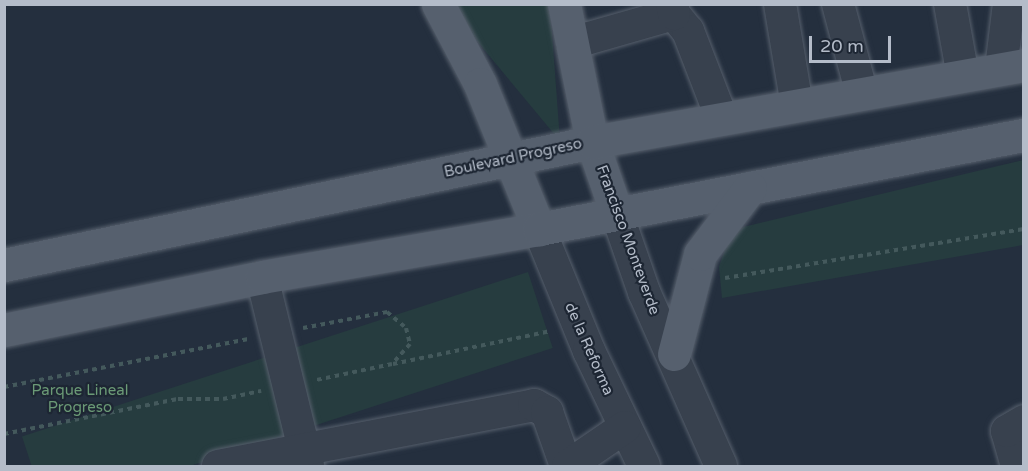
<!DOCTYPE html>
<html>
<head>
<meta charset="utf-8">
<style>
  body { margin:0 }
  #map { position:relative; width:1028px; height:471px; overflow:hidden; background:#242f3e; font-family:"Varela Round",sans-serif }
  div>[style] { position:absolute }
  .green>* { inset:0; background:#263c3f; transform-origin:0 0 }
  .path>* { height:4px; margin-top:-2px; transform-origin:0; background:repeating-linear-gradient(90deg,#44595c 0 4.5px,transparent 0 9px) }
  .roads { filter:drop-shadow(0 0 2px #565f6c) drop-shadow(0 0 2px #565f6c) }
  .minor>* { height:32px; margin:-16px; padding:0 16px; transform-origin:16px; border-radius:16px; background:#38414e }
  .major>* { height:33px; margin:-16.5px; padding:0 16.5px; transform-origin:16.5px; border-radius:16.5px; background:#56606e }
  span { translate:-50% -50%; white-space:nowrap; text-align:center; line-height:1.15; -webkit-text-stroke:4.5px #1d2633; paint-order:stroke }
  .street-label { font-size:15px; color:#b4bcc9 }
  .park-label { font-size:15px; color:#6b9a76 }
  .frame { position:absolute; inset:0; border:6px solid #b4bcc9; pointer-events:none }
  .scale { position:absolute; left:809px; top:36px; width:82px; height:27px; box-sizing:border-box; border:3px solid #b4bcc9; border-top:0; padding-left:8px; font-size:18px; line-height:21px; white-space:nowrap; color:#b4bcc9; -webkit-text-stroke:4px #1d2633; paint-order:stroke }
</style>
</head>
<body>
<div id="map">
  <div class="green">
    <div style="clip-path:polygon(447px 5px,550px 5px,560px 141px)"></div>
    <div style="clip-path:polygon(1023px 160px,1023px 245px,722px 298px,719px 267px,731px 230px)"></div>
    <div style="left:528px;top:272px;width:80px;height:532px;rotate:72deg"></div>
  </div>
  <div class="path">
    <div style="left:725px;top:278px;width:303px;rotate:-9.3deg"></div>
    <div style="left:303px;top:328px;width:86px;rotate:-10.8deg"></div>
    <div style="left:387px;top:312px;width:25px;rotate:40deg"></div>
    <div style="left:406px;top:328px;width:16px;rotate:76deg"></div>
    <div style="left:410px;top:344px;width:27px;rotate:132deg"></div>
    <div style="left:392px;top:364px;width:78px;rotate:168.1deg"></div>
    <div style="left:393px;top:364px;width:161px;rotate:-11.8deg"></div>
    <div style="left:4px;top:387px;width:249px;rotate:-11.1deg"></div>
    <div style="left:4px;top:434px;width:177px;rotate:-11.4deg"></div>
    <div style="left:178px;top:399px;width:45px"></div>
    <div style="left:223px;top:399px;width:39px;rotate:-12deg"></div>
  </div>
  <div class="roads">
    <div class="minor">
      <div style="left:780px;top:4px;width:103px;rotate:80.5deg"></div>
      <div style="left:838px;top:4px;width:93px;rotate:75.1deg"></div>
      <div style="left:950px;top:4px;width:73px;rotate:79.8deg"></div>
      <div style="left:674px;top:14px;width:22px;rotate:51deg"></div>
      <div style="left:688px;top:31px;width:94px;rotate:68.9deg"></div>
      <div style="left:572px;top:43px;width:106px;rotate:-15.9deg"></div>
      <div style="left:674px;top:14px;width:10px;rotate:-101deg"></div>
      <div style="left:1001px;top:69px;width:65px;rotate:-83deg"></div>
      <div style="left:617px;top:214px;width:83px;rotate:70.9deg"></div>
      <div style="left:644px;top:292px;width:190px;rotate:66.1deg"></div>
      <div style="left:539px;top:229px;width:132px;rotate:67.7deg"></div>
      <div style="left:589px;top:351px;width:127px;rotate:64.4deg"></div>
      <div style="left:262px;top:277px;width:195px;rotate:76.3deg"></div>
      <div style="left:218px;top:466px;width:322px;rotate:-10.9deg"></div>
      <div style="left:534px;top:405px;width:15px;rotate:28deg"></div>
      <div style="left:547px;top:412px;width:57px;rotate:70.6deg"></div>
      <div style="left:568px;top:466px;width:69px;rotate:-34.4deg"></div>
      <div style="left:1017px;top:466px;width:36px;rotate:-106deg"></div>
      <div style="left:1007px;top:431px;width:20px;rotate:-30deg"></div>
    </div>
    <div class="major">
      <div style="left:438px;top:4px;width:90px;rotate:62.3deg"></div>
      <div style="left:480px;top:84px;width:157px;rotate:67.9deg"></div>
      <div style="left:564px;top:4px;width:141px;rotate:78.5deg"></div>
      <div style="left:592px;top:142px;width:76px;rotate:70.9deg"></div>
      <div style="left:4px;top:265px;width:601px;rotate:-11.81deg"></div>
      <div style="left:592px;top:142px;width:439px;rotate:-10.1deg"></div>
      <div style="left:4px;top:330px;width:263px;rotate:-11.6deg"></div>
      <div style="left:262px;top:277px;width:281px;rotate:-9.8deg"></div>
      <div style="left:539px;top:229px;width:494px;rotate:-11deg"></div>
      <div style="left:674px;top:354px;width:103px;rotate:-75.4deg"></div>
      <div style="left:700px;top:254px;width:83px;rotate:-52.9deg"></div>
    </div>
  </div>
  <div class="street-label">
    <span style="left:513px;top:158px;rotate:-12deg">Boulevard Progreso</span>
    <span style="left:628px;top:240px;rotate:70deg">Francisco Monteverde</span>
    <span style="left:589px;top:349px;rotate:66deg">de la Reforma</span>
  </div>
  <div class="park-label">
    <span style="left:80px;top:399px">Parque Lineal<br>Progreso</span>
  </div>
  <div class="frame"></div>
  <div class="scale">20 m</div>
</div>
</body>
</html>
